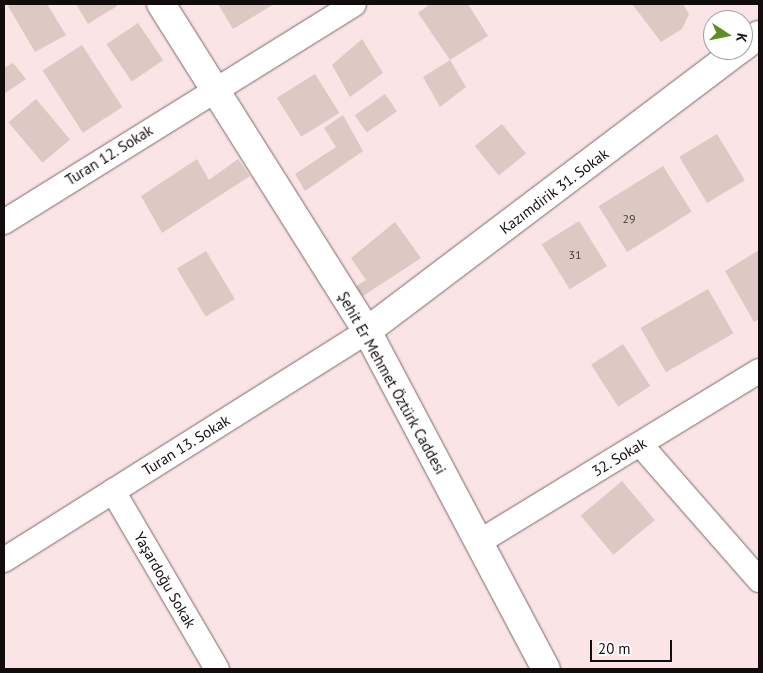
<!DOCTYPE html>
<html>
<head>
<meta charset="utf-8">
<style>
  body { margin:0 }
  #map { position:relative; width:763px; height:673px; overflow:hidden; background:#fae4e6; font-family:"PT Sans",sans-serif }
  div>[style] { position:absolute }
  .building>* { inset:0; background:#ddc9c3; transform-origin:0 0 }
  .roads { filter:drop-shadow(0 0 1px #7a6869) drop-shadow(0 0 1px #7a6869) }
  .street>* { height:24px; margin:-12px; padding:0 12px; transform-origin:12px; border-radius:12px; background:#fff }
  .secondary>* { height:28px; margin:-14px; padding:0 14px; transform-origin:14px; border-radius:14px; background:#fff }
  span { translate:-50% -50%; white-space:nowrap; text-align:center; line-height:1.15; -webkit-text-stroke:4.5px #fff; paint-order:stroke }
  .number-label { font-size:12px; color:#463b3a }
  .number-label span { -webkit-text-stroke-width:0 }
  .street-label { font-size:15px; color:#130c0d }
  .frame { position:absolute; inset:0; border:5px solid #130c0d; pointer-events:none }
  .north { position:absolute; left:703px; top:10px; width:50px; height:50px; box-sizing:border-box; background:#fff; border:1px solid #a19e9e; border-radius:50%; rotate:101deg; font-size:14px; font-weight:700; line-height:20px; text-align:center; color:#130c0d }
  .north::after { content:''; display:block; margin:auto; width:18px; height:22px; background:#5e8f24; clip-path:polygon(50% 0,100% 100%,50% 72%,0 100%) }
  .scale { position:absolute; left:590px; top:640px; width:82px; height:22px; box-sizing:border-box; border:2px solid #130c0d; border-top:0; padding-left:6px; font-size:15px; line-height:18px; white-space:nowrap; color:#130c0d; -webkit-text-stroke:4px #fff; paint-order:stroke }
</style>
</head>
<body>
<div id="map">
  <div class="building">
    <div style="clip-path:polygon(12px 4px,47px 4px,66px 35px,35px 52px,8px 6px)"></div>
    <div style="clip-path:polygon(76px 4px,116px 4px,117px 6px,88px 24px)"></div>
    <div style="clip-path:polygon(218px 4px,274px 4px,233px 29px)"></div>
    <div style="clip-path:polygon(430px 4px,468px 4px,488px 36px,450px 60px,418px 13px)"></div>
    <div style="clip-path:polygon(632px 4px,683px 4px,689px 14px,682px 29px,661px 42px)"></div>
    <div style="left:138px;top:23px;width:45px;height:38px;rotate:56deg"></div>
    <div style="clip-path:polygon(362px 39px,383px 73px,350px 97px,332px 65px)"></div>
    <div style="left:82px;top:45px;width:74px;height:47px;rotate:57deg"></div>
    <div style="clip-path:polygon(450px 60px,466px 87px,440px 107px,423px 77px)"></div>
    <div style="clip-path:polygon(13px 63px,26px 79px,4px 94px,4px 68px)"></div>
    <div style="left:315px;top:74px;width:46px;height:45px;rotate:58deg"></div>
    <div style="left:385px;top:94px;width:21px;height:37px;rotate:55deg"></div>
    <div style="left:36px;top:99px;width:53px;height:36px;rotate:50deg"></div>
    <div style="clip-path:polygon(343px 115px,363px 151px,305px 191px,295px 174px,336px 147px,324px 128px)"></div>
    <div style="left:502px;top:124px;width:38px;height:35px;rotate:51deg"></div>
    <div style="left:717px;top:134px;width:54px;height:44px;rotate:59deg"></div>
    <div style="clip-path:polygon(197px 159px,209px 180px,238px 159px,250px 176px,162px 233px,141px 196px)"></div>
    <div style="left:663px;top:166px;width:54px;height:76px;rotate:58deg"></div>
    <div style="left:579px;top:221px;width:53px;height:44px;rotate:58deg"></div>
    <div style="clip-path:polygon(395px 222px,421px 258px,363px 296px,355px 287px,366px 280px,351px 258px)"></div>
    <div style="clip-path:polygon(759px 250px,759px 319px,754px 322px,725px 271px)"></div>
    <div style="left:206px;top:251px;width:56px;height:34px;rotate:59deg"></div>
    <div style="left:708px;top:289px;width:51px;height:78px;rotate:60deg"></div>
    <div style="left:623px;top:344px;width:50px;height:38px;rotate:57deg"></div>
    <div style="left:622px;top:481px;width:51px;height:54px;rotate:50deg"></div>
  </div>
  <div class="roads">
    <div class="street">
      <div style="left:4px;top:222px;width:412px;rotate:-31.9deg"></div>
      <div style="left:640px;top:444px;width:181px;rotate:48.8deg"></div>
      <div style="left:113px;top:491px;width:206px;rotate:59.7deg"></div>
      <div style="left:479px;top:542px;width:328px;rotate:-31.4deg"></div>
      <div style="left:4px;top:560px;width:429px;rotate:-32.2deg"></div>
    </div>
    <div class="secondary">
      <div style="left:161px;top:4px;width:386px;rotate:57.8deg"></div>
      <div style="left:367px;top:331px;width:382px;rotate:62.1deg"></div>
      <div style="left:743px;top:47px;width:20px;rotate:-37deg"></div>
      <div style="left:367px;top:331px;width:466px;rotate:-37.1deg"></div>
    </div>
  </div>
  <div class="number-label">
    <span style="left:629px;top:219px">29</span>
    <span style="left:575px;top:255px">31</span>
  </div>
  <div class="street-label">
    <span style="left:109px;top:155px;rotate:-32deg">Turan 12. Sokak</span>
    <span style="left:554px;top:191px;rotate:-37deg">Kazımdirik 31. Sokak</span>
    <span style="left:392px;top:383px;rotate:61deg">Şehit Er Mehmet Öztürk Caddesi</span>
    <span style="left:186px;top:445px;rotate:-32deg">Turan 13. Sokak</span>
    <span style="left:619px;top:457px;rotate:-31deg">32. Sokak</span>
    <span style="left:165px;top:580px;rotate:60deg">Yaşardoğu Sokak</span>
  </div>
  <div class="frame"></div>
  <div class="north">K</div>
  <div class="scale">20 m</div>
</div>
</body>
</html>
